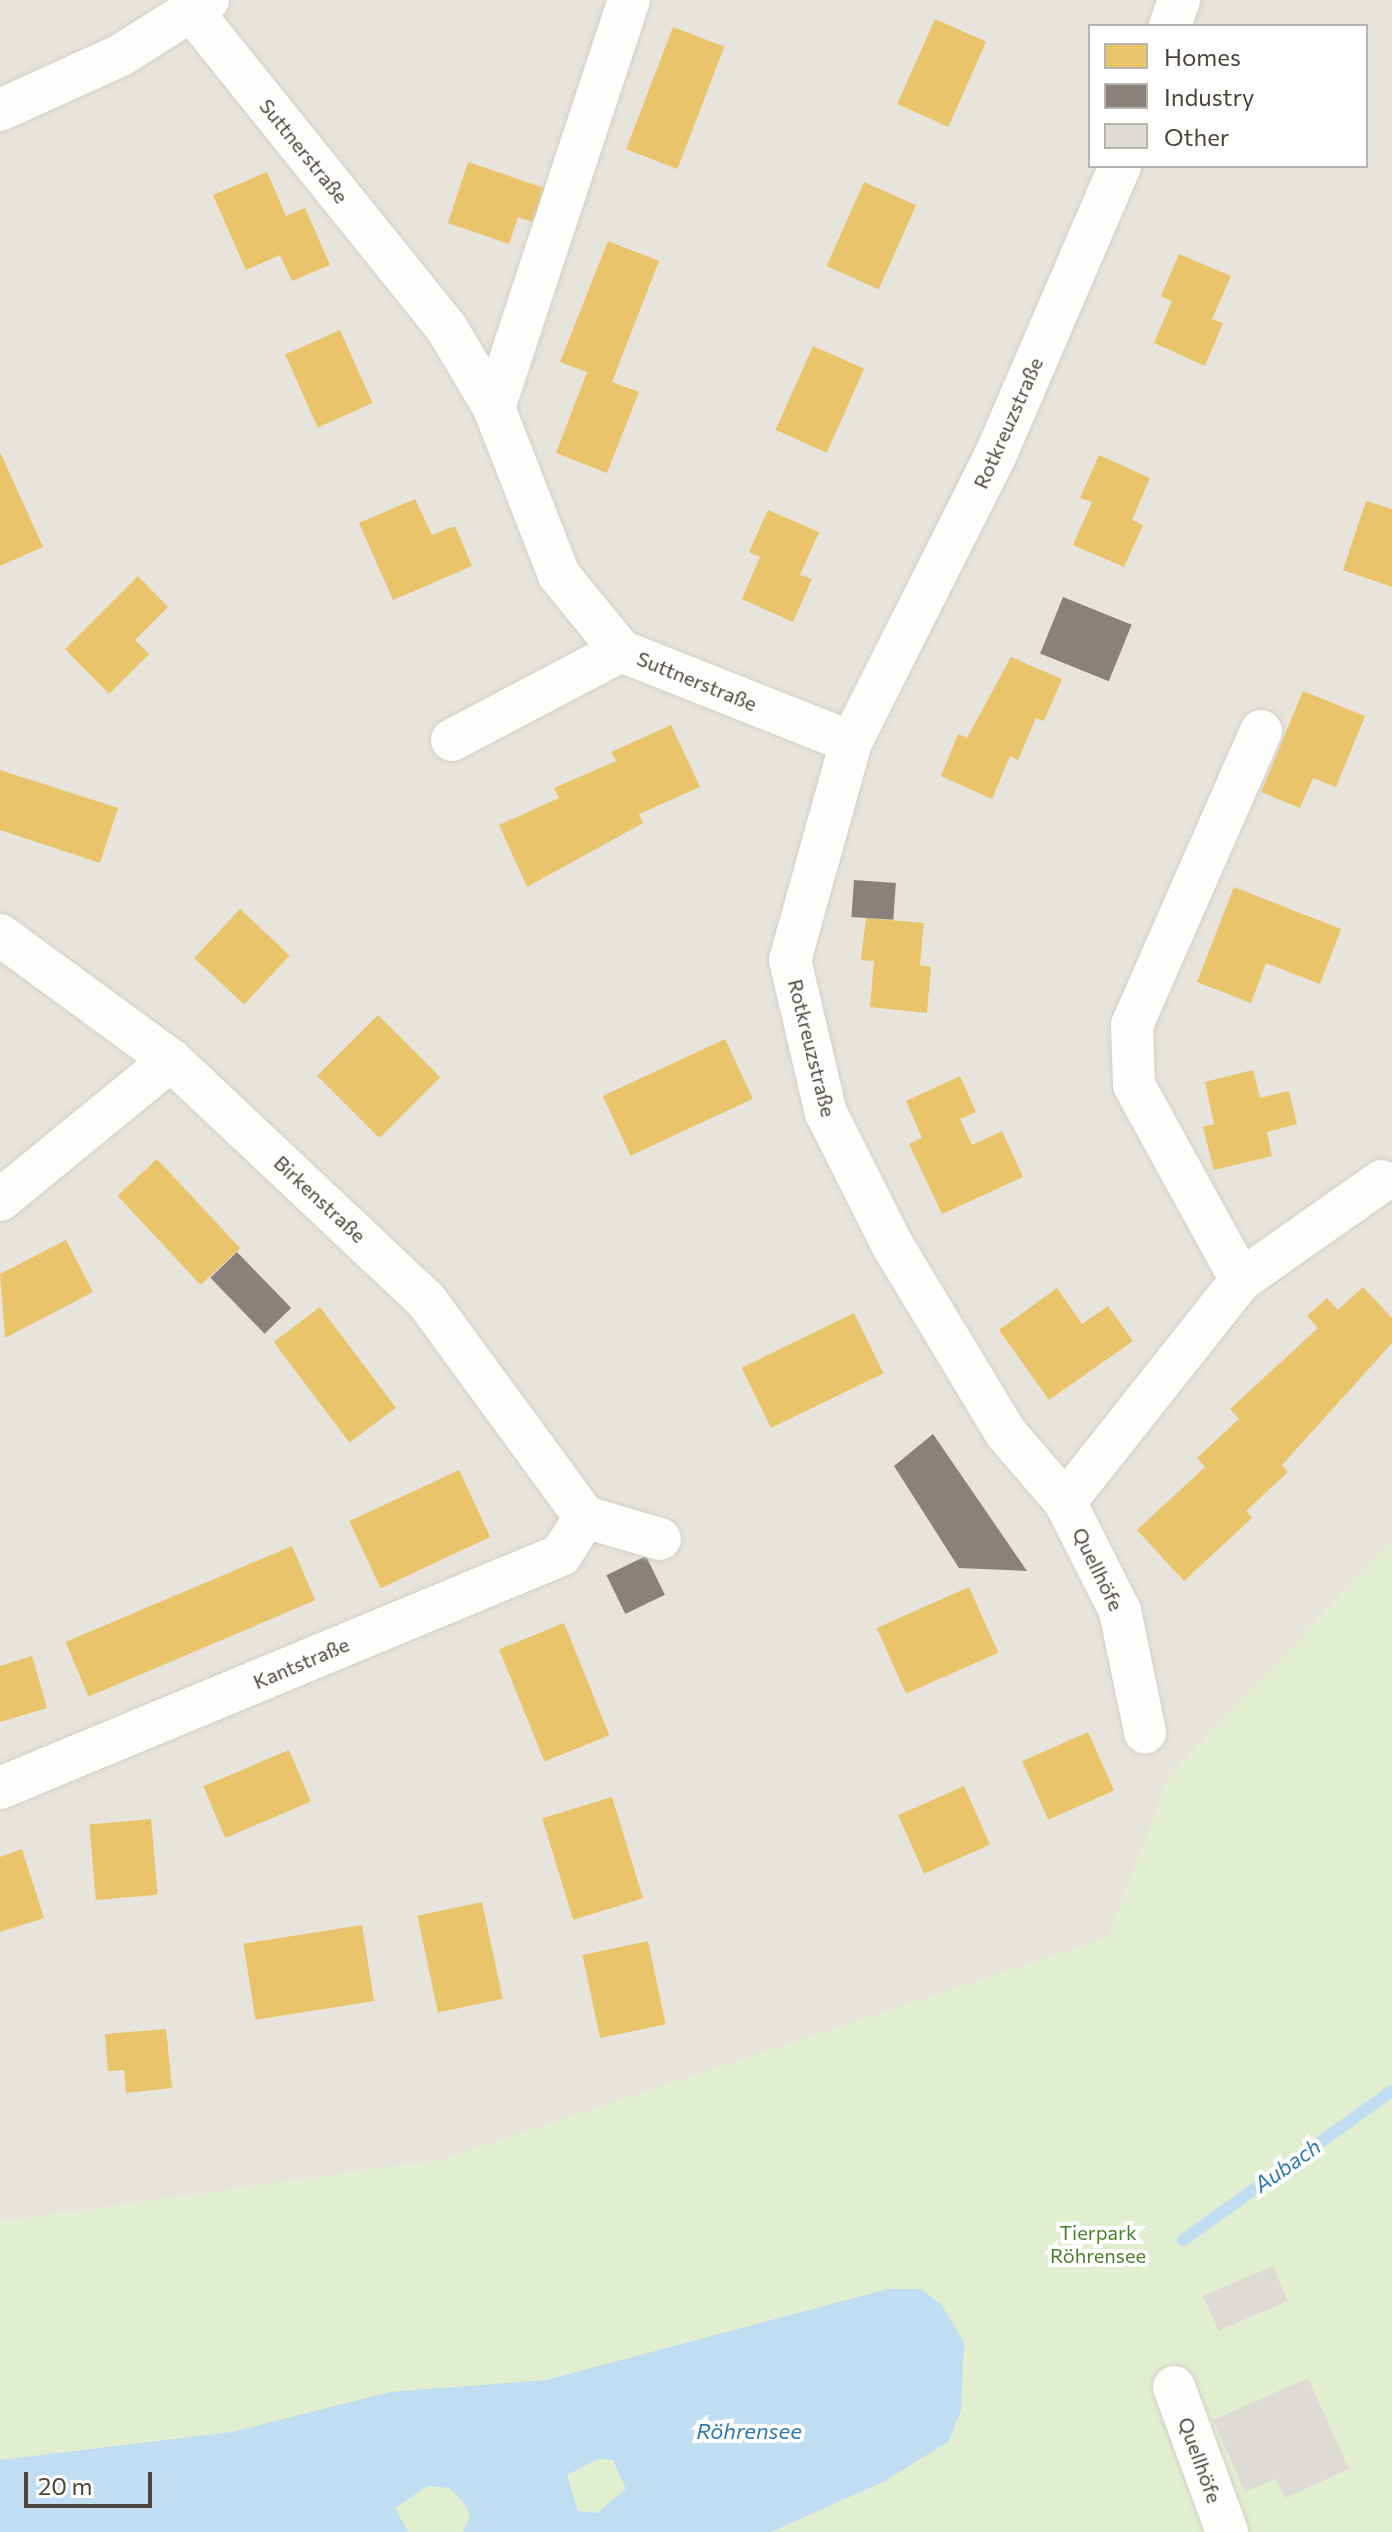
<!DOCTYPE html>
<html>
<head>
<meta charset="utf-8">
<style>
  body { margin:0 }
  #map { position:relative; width:1392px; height:2532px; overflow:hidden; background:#f4f2ee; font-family:Commissioner,sans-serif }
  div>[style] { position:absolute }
  .residential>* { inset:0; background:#e7e4dc }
  .green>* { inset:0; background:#e1eecf }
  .water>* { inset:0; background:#c0ddf1 }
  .homes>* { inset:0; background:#e9c46a; transform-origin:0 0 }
  .industry>* { inset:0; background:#8a817c; transform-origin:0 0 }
  .stream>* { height:12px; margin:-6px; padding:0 6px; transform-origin:6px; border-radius:6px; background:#c0ddf1 }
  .building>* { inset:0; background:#dedbd6; transform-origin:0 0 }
  .roads { filter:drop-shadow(0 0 2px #d2d0cb) drop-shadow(0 0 2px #d2d0cb) }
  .minor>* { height:42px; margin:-21px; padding:0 21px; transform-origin:21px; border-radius:21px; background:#fdfdfc }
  span { translate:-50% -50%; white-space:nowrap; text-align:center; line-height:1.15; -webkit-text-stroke:8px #fff; paint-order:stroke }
  .street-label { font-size:20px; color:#4b4439 }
  .park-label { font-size:20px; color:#4a7f2a }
  .water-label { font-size:22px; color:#2e7ab2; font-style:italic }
  .legend { position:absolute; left:1088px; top:24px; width:280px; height:144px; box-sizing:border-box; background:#fff; border:2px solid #b7b4b0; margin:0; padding:10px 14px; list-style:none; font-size:24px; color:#4b4439 }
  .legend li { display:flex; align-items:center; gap:16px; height:40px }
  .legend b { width:40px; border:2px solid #b7b4b0 }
  .scale { position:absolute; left:24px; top:2472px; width:128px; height:36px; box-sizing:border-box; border:4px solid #4b4439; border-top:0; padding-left:10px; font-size:24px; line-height:28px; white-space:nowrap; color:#4b4439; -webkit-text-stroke:6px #fff; paint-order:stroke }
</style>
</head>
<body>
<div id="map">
  <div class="residential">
    <div style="clip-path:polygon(evenodd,0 0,1392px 0,1392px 1541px,1169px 1777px,1108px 1938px,445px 2159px,0 2222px,0 0,1090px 26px,1366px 26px,1366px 166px,1090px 166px,1090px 26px)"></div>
  </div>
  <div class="green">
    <div style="clip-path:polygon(1392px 1541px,1392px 2532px,0 2532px,0 2222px,445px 2159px,1108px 1938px,1169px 1777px)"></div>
  </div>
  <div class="water">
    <div style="clip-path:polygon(evenodd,888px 2289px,921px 2289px,941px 2304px,964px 2342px,961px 2410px,949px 2441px,885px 2481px,771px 2532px,463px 2532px,470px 2516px,463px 2501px,449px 2488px,428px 2486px,395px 2508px,408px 2532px,0 2532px,0 2460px,232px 2432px,390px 2392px,546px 2380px,888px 2289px,598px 2459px,613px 2460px,626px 2489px,597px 2513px,578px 2511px,567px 2475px,598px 2459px)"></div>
  </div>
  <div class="homes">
    <div style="left:935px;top:19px;width:56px;height:93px;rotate:24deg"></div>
    <div style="left:673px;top:27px;width:55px;height:131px;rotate:21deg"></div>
    <div style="clip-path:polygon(468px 162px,550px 190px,539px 224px,518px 217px,509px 244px,448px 223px)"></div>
    <div style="clip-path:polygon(267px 172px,286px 216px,305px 208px,330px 265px,292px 281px,280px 255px,246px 270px,213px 195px)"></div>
    <div style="left:864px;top:182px;width:57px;height:92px;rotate:24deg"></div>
    <div style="clip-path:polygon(608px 241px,659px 261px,612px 382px,639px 392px,607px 473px,556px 453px,587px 372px,560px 362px)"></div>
    <div style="clip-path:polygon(1179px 254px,1231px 276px,1212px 319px,1223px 323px,1205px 366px,1154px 343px,1172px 301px,1161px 296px)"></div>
    <div style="left:340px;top:330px;width:80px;height:60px;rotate:66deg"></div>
    <div style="left:813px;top:346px;width:56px;height:92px;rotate:24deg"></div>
    <div style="clip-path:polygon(0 452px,43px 547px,0 566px)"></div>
    <div style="clip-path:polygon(1099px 455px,1150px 478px,1132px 520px,1143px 525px,1124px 567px,1073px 545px,1092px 502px,1080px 498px)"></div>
    <div style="clip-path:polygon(415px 499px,432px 535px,455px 526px,472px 566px,393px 600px,359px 523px)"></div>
    <div style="clip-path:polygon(1366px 501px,1392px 509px,1392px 587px,1343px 570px)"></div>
    <div style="clip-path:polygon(768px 510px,819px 532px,800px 575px,812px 579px,793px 622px,742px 599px,760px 557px,749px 552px)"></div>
    <div style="clip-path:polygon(138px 576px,168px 607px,135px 640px,149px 654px,109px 694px,65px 649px)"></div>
    <div style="clip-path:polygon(1011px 657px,1062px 679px,1044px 721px,1036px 718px,1018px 760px,1010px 756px,992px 799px,941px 776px,958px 734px,967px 738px)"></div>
    <div style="clip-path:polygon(1303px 691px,1365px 716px,1336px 787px,1313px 778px,1300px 808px,1261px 792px)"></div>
    <div style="clip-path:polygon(671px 725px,700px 787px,639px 814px,643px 823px,527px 887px,499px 825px,559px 798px,554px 788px,616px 761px,611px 752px)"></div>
    <div style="clip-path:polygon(0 770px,118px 808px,100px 863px,0 830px)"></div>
    <div style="clip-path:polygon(1234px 887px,1341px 929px,1320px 984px,1266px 963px,1251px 1003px,1197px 982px)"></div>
    <div style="left:240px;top:909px;width:68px;height:67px;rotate:43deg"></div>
    <div style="clip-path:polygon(866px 918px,924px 923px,920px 965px,931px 967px,927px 1013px,870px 1007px,874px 961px,861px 960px)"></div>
    <div style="left:378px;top:1015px;width:88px;height:86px;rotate:45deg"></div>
    <div style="left:725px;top:1039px;width:66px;height:135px;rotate:65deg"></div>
    <div style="clip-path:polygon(1253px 1070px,1260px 1098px,1289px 1091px,1297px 1124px,1267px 1132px,1272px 1156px,1214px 1170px,1203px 1127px,1214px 1124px,1205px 1082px)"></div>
    <div style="clip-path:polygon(960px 1076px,976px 1112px,960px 1119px,972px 1145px,1002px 1131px,1023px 1177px,942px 1214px,909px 1144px,922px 1138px,906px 1101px)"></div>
    <div style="left:157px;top:1159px;width:122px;height:54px;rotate:47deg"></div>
    <div style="clip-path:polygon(66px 1240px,93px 1292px,5px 1338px,0 1274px)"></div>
    <div style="clip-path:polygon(1363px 1287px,1392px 1318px,1392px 1343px,1282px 1465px,1288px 1472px,1246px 1511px,1252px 1518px,1184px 1581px,1137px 1530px,1205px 1467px,1197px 1458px,1239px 1419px,1230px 1409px,1318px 1328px,1307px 1316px,1327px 1298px,1338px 1310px)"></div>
    <div style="clip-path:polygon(1057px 1288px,1082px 1324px,1108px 1306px,1133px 1341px,1049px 1400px,999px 1330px)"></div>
    <div style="left:320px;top:1307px;width:126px;height:58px;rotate:53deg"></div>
    <div style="left:854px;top:1313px;width:67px;height:125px;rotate:64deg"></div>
    <div style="left:459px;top:1470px;width:74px;height:121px;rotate:65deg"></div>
    <div style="left:292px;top:1546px;width:59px;height:246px;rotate:67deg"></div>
    <div style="left:969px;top:1587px;width:72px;height:101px;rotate:66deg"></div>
    <div style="left:564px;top:1623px;width:121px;height:70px;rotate:68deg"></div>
    <div style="clip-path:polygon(32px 1656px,47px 1708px,0 1722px,0 1666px)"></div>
    <div style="left:1088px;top:1732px;width:64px;height:72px;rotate:66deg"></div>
    <div style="left:289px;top:1750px;width:56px;height:93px;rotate:67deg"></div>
    <div style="left:964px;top:1786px;width:64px;height:72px;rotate:66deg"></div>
    <div style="left:612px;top:1797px;width:106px;height:73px;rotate:73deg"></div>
    <div style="left:151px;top:1819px;width:76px;height:62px;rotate:85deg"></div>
    <div style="clip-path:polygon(22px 1849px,44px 1918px,0 1932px,0 1857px)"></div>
    <div style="left:482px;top:1902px;width:99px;height:66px;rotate:78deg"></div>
    <div style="left:362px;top:1925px;width:77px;height:120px;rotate:81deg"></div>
    <div style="left:648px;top:1941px;width:85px;height:67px;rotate:78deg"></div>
    <div style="clip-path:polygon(166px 2029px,172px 2088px,126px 2093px,124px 2070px,108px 2071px,105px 2034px)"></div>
  </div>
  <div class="industry">
    <div style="left:1063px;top:597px;width:74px;height:61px;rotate:22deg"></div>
    <div style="left:854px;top:880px;width:42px;height:37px;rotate:4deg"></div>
    <div style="left:237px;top:1252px;width:78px;height:37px;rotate:46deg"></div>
    <div style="clip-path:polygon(933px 1434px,1027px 1571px,959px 1568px,894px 1466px)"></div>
    <div style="left:646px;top:1556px;width:43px;height:44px;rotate:64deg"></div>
  </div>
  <div class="stream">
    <div style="left:1183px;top:2240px;width:257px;rotate:-35.5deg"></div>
  </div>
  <div class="building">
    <div style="left:1273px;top:2266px;width:38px;height:76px;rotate:67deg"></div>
    <div style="clip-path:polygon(1308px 2378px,1349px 2469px,1285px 2498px,1276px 2479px,1245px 2492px,1213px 2420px)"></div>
  </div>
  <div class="roads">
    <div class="minor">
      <div style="left:194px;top:14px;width:402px;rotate:51.2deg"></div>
      <div style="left:446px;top:327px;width:94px;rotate:59.3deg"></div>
      <div style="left:494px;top:408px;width:179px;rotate:68.7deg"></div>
      <div style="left:559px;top:575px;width:98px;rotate:50.8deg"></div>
      <div style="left:621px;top:651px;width:247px;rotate:21.6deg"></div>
      <div style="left:1170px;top:26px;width:28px;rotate:-71deg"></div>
      <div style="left:0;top:110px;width:133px;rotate:-24.4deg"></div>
      <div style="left:121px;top:55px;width:103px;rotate:-32.3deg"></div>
      <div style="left:1120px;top:166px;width:318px;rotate:113.3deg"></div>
      <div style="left:994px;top:458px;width:318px;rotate:116.7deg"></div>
      <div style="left:851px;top:742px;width:226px;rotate:105.6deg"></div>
      <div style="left:790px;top:960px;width:157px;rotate:76.8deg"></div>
      <div style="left:826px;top:1113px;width:149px;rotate:63.3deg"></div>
      <div style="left:893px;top:1246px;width:217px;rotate:58.9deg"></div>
      <div style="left:1005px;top:1432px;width:92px;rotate:49.4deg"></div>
      <div style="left:1065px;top:1502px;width:122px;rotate:63.2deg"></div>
      <div style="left:1120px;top:1611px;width:124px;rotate:78.3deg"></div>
      <div style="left:494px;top:408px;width:430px;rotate:-71.7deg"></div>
      <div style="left:452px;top:740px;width:191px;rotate:-27.8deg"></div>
      <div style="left:0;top:935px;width:212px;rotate:36.2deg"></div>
      <div style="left:171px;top:1060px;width:350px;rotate:43.3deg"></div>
      <div style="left:426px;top:1300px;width:269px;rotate:53.8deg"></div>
      <div style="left:0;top:1200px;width:221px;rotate:-39.3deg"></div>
      <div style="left:1241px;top:1280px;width:222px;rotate:-118.8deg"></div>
      <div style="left:1134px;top:1085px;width:60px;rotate:-91.9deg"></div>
      <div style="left:1132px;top:1025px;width:321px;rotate:-66.3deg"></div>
      <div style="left:1065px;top:1502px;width:283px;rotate:-51.6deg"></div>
      <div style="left:1241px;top:1280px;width:172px;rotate:-35.1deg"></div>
      <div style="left:585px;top:1517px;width:78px;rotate:16.3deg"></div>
      <div style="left:0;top:1788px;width:607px;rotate:-22.55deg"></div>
      <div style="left:561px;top:1555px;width:45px;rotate:-57.7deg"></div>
      <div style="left:1174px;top:2387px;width:154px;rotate:69.9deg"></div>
    </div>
  </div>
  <div class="street-label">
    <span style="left:304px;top:151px;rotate:51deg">Suttnerstraße</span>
    <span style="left:1008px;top:423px;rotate:-66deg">Rotkreuzstraße</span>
    <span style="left:697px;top:681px;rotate:22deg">Suttnerstraße</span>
    <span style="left:812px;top:1048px;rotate:76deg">Rotkreuzstraße</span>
    <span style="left:320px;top:1199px;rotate:43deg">Birkenstraße</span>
    <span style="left:1098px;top:1569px;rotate:64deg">Quellhöfe</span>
    <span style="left:301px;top:1663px;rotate:-23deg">Kantstraße</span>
    <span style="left:1200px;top:2460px;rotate:70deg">Quellhöfe</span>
  </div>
  <div class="park-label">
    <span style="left:1098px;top:2244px">Tierpark<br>Röhrensee</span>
  </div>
  <div class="water-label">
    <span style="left:1287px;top:2165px;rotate:-35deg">Aubach</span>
    <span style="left:749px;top:2431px">Röhrensee</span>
  </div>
  <ul class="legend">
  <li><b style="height:22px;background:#e9c46a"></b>Homes</li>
  <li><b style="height:22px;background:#8a817c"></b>Industry</li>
  <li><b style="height:22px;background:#dedbd6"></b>Other</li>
  </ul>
  <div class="scale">20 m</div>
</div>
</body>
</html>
